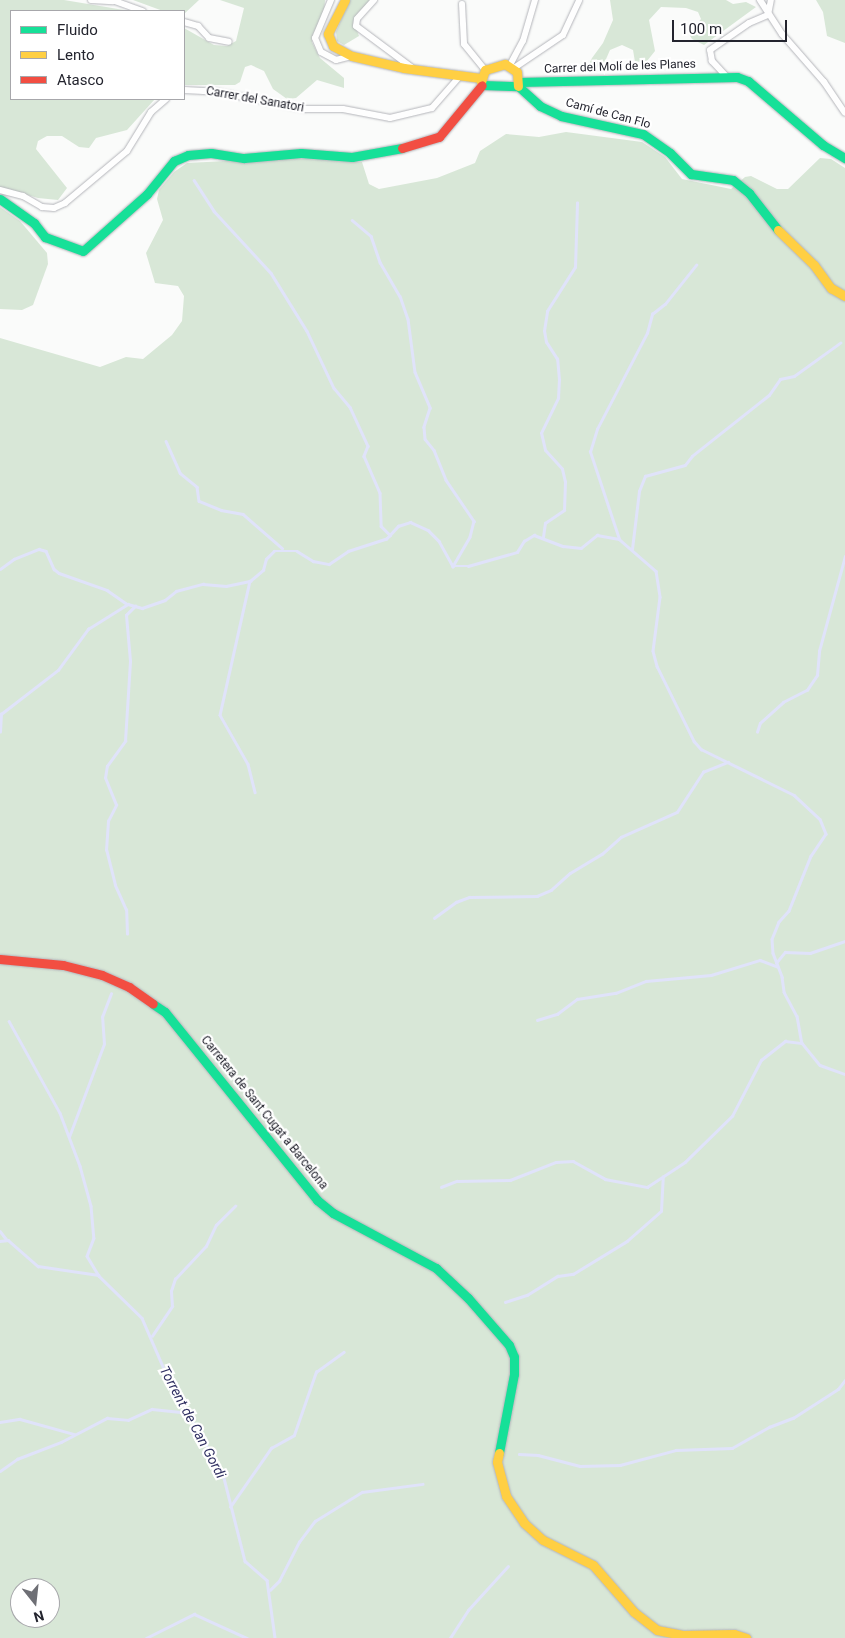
<!DOCTYPE html>
<html>
<head>
<meta charset="utf-8">
<style>
  body { margin:0 }
  #map { position:relative; width:845px; height:1638px; overflow:hidden; background:#fafbfa; font-family:Roboto,sans-serif }
  div>[style] { position:absolute }
  .green>* { inset:0; background:#d8e7d7 }
  .stream>* { height:2.5px; margin:-1.25px; padding:0 1.25px; transform-origin:1.25px; border-radius:1.25px; background:#e0e3fa }
  .roads { filter:drop-shadow(0 0 1px #b4b5ba) drop-shadow(0 0 1px #b4b5ba) }
  .street>* { height:6px; margin:-3px; padding:0 3px; transform-origin:3px; border-radius:3px; background:#fefefe }
  .fast>* { height:9px; margin:-4.5px; padding:0 4.5px; transform-origin:4.5px; border-radius:4.5px; background:#16e098 }
  .slow>* { height:9px; margin:-4.5px; padding:0 4.5px; transform-origin:4.5px; border-radius:4.5px; background:#ffcf43 }
  .jam>* { height:9px; margin:-4.5px; padding:0 4.5px; transform-origin:4.5px; border-radius:4.5px; background:#f24e42 }
  span { translate:-50% -50%; white-space:nowrap; text-align:center; line-height:1.15; -webkit-text-stroke:4.5px #fff; paint-order:stroke }
  .street-label { font-size:12px; color:#23242e }
  .water-label { font-size:14px; color:#303062; font-style:italic }
  .legend { position:absolute; left:10px; top:10px; width:175px; height:90px; box-sizing:border-box; background:#fff; border:1px solid #a7a7ab; margin:0; padding:6px 9px; list-style:none; font-size:15px; color:#23242e }
  .legend li { display:flex; align-items:center; gap:10px; height:25px }
  .legend b { width:25px; border:1px solid #a7a7ab }
  .north { position:absolute; left:10px; top:1578px; width:50px; height:50px; box-sizing:border-box; background:#fff; border:1px solid #a7a7ab; border-radius:50%; rotate:164deg; font-size:14px; font-weight:700; line-height:20px; text-align:center; color:#23242e }
  .north::after { content:''; display:block; margin:auto; width:18px; height:22px; background:#6e6f75; clip-path:polygon(50% 0,100% 100%,50% 72%,0 100%) }
  .scale { position:absolute; left:672px; top:20px; width:115px; height:22px; box-sizing:border-box; border:2px solid #23242e; border-top:0; padding-left:6px; font-size:15px; line-height:18px; white-space:nowrap; color:#23242e; -webkit-text-stroke:4px #fff; paint-order:stroke }
</style>
</head>
<body>
<div id="map">
  <div class="green">
    <div style="clip-path:polygon(0 0,64px 0,130px 11px,11px 11px,11px 99px,155px 99px,127px 130px,96px 138px,89px 148px,79px 147px,62px 136px,47px 136px,38px 141px,36px 149px,67px 188px,58px 200px,38px 198px,0 187px)"></div>
    <div style="clip-path:polygon(133px 0,199px 0,184px 14px,184px 11px,163px 11px)"></div>
    <div style="clip-path:polygon(220px 0,325px 0,324px 14px,313px 34px,312px 42px,320px 58px,344px 78px,344px 88px,317px 80px,296px 98px,287px 99px,273px 89px,264px 71px,251px 65px,245px 67px,240px 82px,235px 85px,184px 85px,184px 28px,214px 45px,227px 46px,236px 41px,244px 8px)"></div>
    <div style="clip-path:polygon(349px 0,371px 0,358px 13px,356px 28px,359px 36px,344px 45px,337px 41px,336px 32px)"></div>
    <div style="clip-path:polygon(610px 0,726px 0,733px 4px,746px 2px,756px 7px,704px 45px,692px 39px,689px 34px,701px 19px,698px 12px,686px 8px,661px 7px,649px 20px,655px 51px,647px 61px,635px 62px,633px 50px,622px 45px,610px 50px,603px 66px,592px 69px,589px 64px,592px 58px,603px 43px,613px 20px)"></div>
    <div style="clip-path:polygon(816px 0,845px 0,845px 43px,827px 36px,823px 12px)"></div>
    <div style="clip-path:polygon(evenodd,566px 132px,642px 142px,665px 157px,682px 179px,731px 189px,745px 177px,751px 176px,777px 189px,788px 189px,820px 158px,831px 159px,845px 168px,845px 1638px,0 1638px,0 338px,100px 367px,126px 357px,143px 359px,172px 335px,182px 321px,184px 296px,178px 286px,155px 283px,146px 253px,163px 220px,157px 199px,159px 190px,174px 172px,187px 163px,288px 158px,362px 162px,369px 184px,379px 189px,437px 178px,475px 163px,480px 151px,506px 134px,539px 137px,566px 132px,20px 1588px,50px 1588px,50px 1618px,20px 1618px,20px 1588px)"></div>
    <div style="clip-path:polygon(0 207px,20px 221px,47px 253px,48px 264px,33px 305px,22px 310px,0 309px)"></div>
  </div>
  <div class="stream">
    <div style="left:194px;top:180px;width:37px;rotate:57deg"></div>
    <div style="left:214px;top:211px;width:84px;rotate:47.4deg"></div>
    <div style="left:271px;top:273px;width:68px;rotate:58.2deg"></div>
    <div style="left:307px;top:331px;width:63px;rotate:64.7deg"></div>
    <div style="left:334px;top:388px;width:25px;rotate:50deg"></div>
    <div style="left:350px;top:407px;width:43px;rotate:65.2deg"></div>
    <div style="left:368px;top:446px;width:11px;rotate:112deg"></div>
    <div style="left:364px;top:456px;width:40px;rotate:66.6deg"></div>
    <div style="left:380px;top:493px;width:33px;rotate:88deg"></div>
    <div style="left:381px;top:526px;width:13px;rotate:45deg"></div>
    <div style="left:352px;top:220px;width:25px;rotate:40deg"></div>
    <div style="left:371px;top:236px;width:28px;rotate:71deg"></div>
    <div style="left:380px;top:262px;width:39px;rotate:60deg"></div>
    <div style="left:400px;top:296px;width:24px;rotate:71deg"></div>
    <div style="left:408px;top:319px;width:53px;rotate:82.5deg"></div>
    <div style="left:415px;top:372px;width:39px;rotate:67deg"></div>
    <div style="left:430px;top:408px;width:20px;rotate:108deg"></div>
    <div style="left:424px;top:427px;width:12px;rotate:85deg"></div>
    <div style="left:425px;top:439px;width:14px;rotate:51deg"></div>
    <div style="left:434px;top:450px;width:32px;rotate:68deg"></div>
    <div style="left:446px;top:480px;width:50px;rotate:55.7deg"></div>
    <div style="left:474px;top:521px;width:16px;rotate:104deg"></div>
    <div style="left:470px;top:537px;width:34px;rotate:120deg"></div>
    <div style="left:166px;top:441px;width:35px;rotate:66deg"></div>
    <div style="left:180px;top:473px;width:22px;rotate:39deg"></div>
    <div style="left:197px;top:487px;width:14px;rotate:82deg"></div>
    <div style="left:199px;top:501px;width:24px;rotate:22deg"></div>
    <div style="left:221px;top:510px;width:22px;rotate:10deg"></div>
    <div style="left:243px;top:514px;width:52px;rotate:41.1deg"></div>
    <div style="left:543px;top:537px;width:14px;rotate:-82deg"></div>
    <div style="left:545px;top:523px;width:23px;rotate:-34deg"></div>
    <div style="left:564px;top:510px;width:28px;rotate:-88deg"></div>
    <div style="left:565px;top:482px;width:13px;rotate:-103deg"></div>
    <div style="left:562px;top:469px;width:25px;rotate:-132deg"></div>
    <div style="left:545px;top:450px;width:17px;rotate:-103deg"></div>
    <div style="left:541px;top:433px;width:39px;rotate:-64deg"></div>
    <div style="left:558px;top:398px;width:18px;rotate:-87deg"></div>
    <div style="left:559px;top:380px;width:21px;rotate:-95deg"></div>
    <div style="left:557px;top:359px;width:20px;rotate:-123deg"></div>
    <div style="left:546px;top:342px;width:11px;rotate:-100deg"></div>
    <div style="left:544px;top:331px;width:20px;rotate:-81deg"></div>
    <div style="left:547px;top:311px;width:52px;rotate:-57.5deg"></div>
    <div style="left:575px;top:267px;width:64px;rotate:-88.2deg"></div>
    <div style="left:619px;top:539px;width:92px;rotate:-108.4deg"></div>
    <div style="left:590px;top:452px;width:24px;rotate:-73deg"></div>
    <div style="left:597px;top:429px;width:108px;rotate:-62.5deg"></div>
    <div style="left:647px;top:333px;width:20px;rotate:-75deg"></div>
    <div style="left:652px;top:314px;width:16px;rotate:-38deg"></div>
    <div style="left:665px;top:304px;width:50px;rotate:-51.5deg"></div>
    <div style="left:632px;top:549px;width:58px;rotate:-83.1deg"></div>
    <div style="left:639px;top:491px;width:16px;rotate:-68deg"></div>
    <div style="left:645px;top:476px;width:41px;rotate:-15.4deg"></div>
    <div style="left:685px;top:465px;width:11px;rotate:-52deg"></div>
    <div style="left:692px;top:456px;width:98px;rotate:-38.4deg"></div>
    <div style="left:769px;top:395px;width:19px;rotate:-55deg"></div>
    <div style="left:780px;top:379px;width:14px;rotate:-12deg"></div>
    <div style="left:794px;top:376px;width:57px;rotate:-35.7deg"></div>
    <div style="left:453px;top:566px;width:15px"></div>
    <div style="left:468px;top:566px;width:51px;rotate:-15.9deg"></div>
    <div style="left:517px;top:552px;width:13px;rotate:-58deg"></div>
    <div style="left:524px;top:541px;width:12px;rotate:-31deg"></div>
    <div style="left:534px;top:535px;width:31px;rotate:21deg"></div>
    <div style="left:563px;top:546px;width:18px;rotate:6deg"></div>
    <div style="left:581px;top:548px;width:21px;rotate:-39deg"></div>
    <div style="left:597px;top:535px;width:22px;rotate:10deg"></div>
    <div style="left:619px;top:539px;width:49px;rotate:40.9deg"></div>
    <div style="left:656px;top:571px;width:26px;rotate:81deg"></div>
    <div style="left:660px;top:597px;width:54px;rotate:97.4deg"></div>
    <div style="left:653px;top:651px;width:16px;rotate:75deg"></div>
    <div style="left:657px;top:666px;width:84px;rotate:63.7deg"></div>
    <div style="left:694px;top:741px;width:11px;rotate:49deg"></div>
    <div style="left:701px;top:749px;width:104px;rotate:26.3deg"></div>
    <div style="left:794px;top:795px;width:35px;rotate:43deg"></div>
    <div style="left:820px;top:819px;width:16px;rotate:68deg"></div>
    <div style="left:826px;top:834px;width:27px;rotate:124deg"></div>
    <div style="left:811px;top:856px;width:59px;rotate:111.8deg"></div>
    <div style="left:789px;top:911px;width:15px;rotate:132deg"></div>
    <div style="left:779px;top:922px;width:18px;rotate:112deg"></div>
    <div style="left:772px;top:939px;width:14px;rotate:86deg"></div>
    <div style="left:773px;top:953px;width:26px;rotate:69deg"></div>
    <div style="left:782px;top:977px;width:15px;rotate:82deg"></div>
    <div style="left:784px;top:992px;width:27px;rotate:62deg"></div>
    <div style="left:797px;top:1016px;width:27px;rotate:80deg"></div>
    <div style="left:802px;top:1043px;width:28px;rotate:51deg"></div>
    <div style="left:820px;top:1065px;width:27px;rotate:20deg"></div>
    <div style="left:0;top:569px;width:17px;rotate:-36deg"></div>
    <div style="left:14px;top:559px;width:27px;rotate:-22deg"></div>
    <div style="left:39px;top:549px;width:7px;rotate:16deg"></div>
    <div style="left:46px;top:551px;width:20px;rotate:66deg"></div>
    <div style="left:54px;top:569px;width:6px;rotate:39deg"></div>
    <div style="left:59px;top:573px;width:51px;rotate:19.5deg"></div>
    <div style="left:107px;top:590px;width:24px;rotate:35deg"></div>
    <div style="left:250px;top:581px;width:137px;rotate:102.6deg"></div>
    <div style="left:220px;top:715px;width:56px;rotate:60.3deg"></div>
    <div style="left:248px;top:764px;width:29px;rotate:76deg"></div>
    <div style="left:0;top:732px;width:18px;rotate:-87deg"></div>
    <div style="left:1px;top:714px;width:72px;rotate:-37.7deg"></div>
    <div style="left:58px;top:670px;width:51px;rotate:-53.8deg"></div>
    <div style="left:88px;top:629px;width:47px;rotate:-32deg"></div>
    <div style="left:128px;top:604px;width:15px;rotate:16deg"></div>
    <div style="left:142px;top:608px;width:24px;rotate:-19deg"></div>
    <div style="left:165px;top:600px;width:14px;rotate:-39deg"></div>
    <div style="left:176px;top:591px;width:28px;rotate:-15deg"></div>
    <div style="left:203px;top:584px;width:23px;rotate:5deg"></div>
    <div style="left:226px;top:586px;width:25px;rotate:-12deg"></div>
    <div style="left:250px;top:581px;width:17px;rotate:-40deg"></div>
    <div style="left:263px;top:570px;width:11px;rotate:-75deg"></div>
    <div style="left:266px;top:559px;width:11px;rotate:-45deg"></div>
    <div style="left:274px;top:551px;width:23px"></div>
    <div style="left:297px;top:551px;width:19px;rotate:32deg"></div>
    <div style="left:313px;top:561px;width:16px;rotate:11deg"></div>
    <div style="left:329px;top:564px;width:23px;rotate:-34deg"></div>
    <div style="left:348px;top:551px;width:40px;rotate:-18deg"></div>
    <div style="left:386px;top:539px;width:18px;rotate:-47deg"></div>
    <div style="left:398px;top:526px;width:13px;rotate:-18deg"></div>
    <div style="left:410px;top:522px;width:20px;rotate:24deg"></div>
    <div style="left:428px;top:530px;width:16px;rotate:45deg"></div>
    <div style="left:439px;top:541px;width:29px;rotate:61deg"></div>
    <div style="left:757px;top:732px;width:9px;rotate:-72deg"></div>
    <div style="left:760px;top:723px;width:31px;rotate:-42deg"></div>
    <div style="left:783px;top:702px;width:27px;rotate:-27deg"></div>
    <div style="left:807px;top:690px;width:18px;rotate:-56deg"></div>
    <div style="left:817px;top:675px;width:24px;rotate:-85deg"></div>
    <div style="left:819px;top:651px;width:98px;rotate:-74.7deg"></div>
    <div style="left:434px;top:918px;width:27px;rotate:-36deg"></div>
    <div style="left:456px;top:902px;width:14px;rotate:-21deg"></div>
    <div style="left:469px;top:897px;width:68px;rotate:-0.8deg"></div>
    <div style="left:537px;top:896px;width:15px;rotate:-23deg"></div>
    <div style="left:551px;top:890px;width:25px;rotate:-42deg"></div>
    <div style="left:570px;top:873px;width:37px;rotate:-31deg"></div>
    <div style="left:602px;top:854px;width:25px;rotate:-42deg"></div>
    <div style="left:621px;top:837px;width:61px;rotate:-24.1deg"></div>
    <div style="left:677px;top:812px;width:48px;rotate:-57deg"></div>
    <div style="left:703px;top:772px;width:27px;rotate:-22deg"></div>
    <div style="left:127px;top:934px;width:24px;rotate:-92deg"></div>
    <div style="left:126px;top:910px;width:27px;rotate:-114deg"></div>
    <div style="left:115px;top:885px;width:36px;rotate:-104deg"></div>
    <div style="left:106px;top:850px;width:29px;rotate:-86deg"></div>
    <div style="left:108px;top:821px;width:18px;rotate:-63deg"></div>
    <div style="left:116px;top:805px;width:29px;rotate:-112deg"></div>
    <div style="left:105px;top:778px;width:12px;rotate:-81deg"></div>
    <div style="left:107px;top:766px;width:31px;rotate:-54deg"></div>
    <div style="left:125px;top:741px;width:80px;rotate:-86.4deg"></div>
    <div style="left:130px;top:661px;width:46px;rotate:-95deg"></div>
    <div style="left:126px;top:615px;width:13px;rotate:-45deg"></div>
    <div style="left:776px;top:963px;width:14px;rotate:-51deg"></div>
    <div style="left:785px;top:952px;width:25px;rotate:2deg"></div>
    <div style="left:810px;top:953px;width:37px;rotate:-19deg"></div>
    <div style="left:537px;top:1020px;width:21px;rotate:-17deg"></div>
    <div style="left:557px;top:1014px;width:25px;rotate:-37deg"></div>
    <div style="left:577px;top:999px;width:39px;rotate:-9deg"></div>
    <div style="left:616px;top:993px;width:32px;rotate:-22deg"></div>
    <div style="left:646px;top:981px;width:65px;rotate:-5.3deg"></div>
    <div style="left:711px;top:975px;width:51px;rotate:-17deg"></div>
    <div style="left:760px;top:960px;width:19px;rotate:21deg"></div>
    <div style="left:9px;top:1021px;width:105px;rotate:61deg"></div>
    <div style="left:60px;top:1113px;width:57px;rotate:69.3deg"></div>
    <div style="left:80px;top:1166px;width:41px;rotate:74.6deg"></div>
    <div style="left:91px;top:1206px;width:32px;rotate:85deg"></div>
    <div style="left:94px;top:1238px;width:19px;rotate:111deg"></div>
    <div style="left:87px;top:1256px;width:23px;rotate:59deg"></div>
    <div style="left:99px;top:1276px;width:60px;rotate:44.3deg"></div>
    <div style="left:142px;top:1318px;width:65px;rotate:66.6deg"></div>
    <div style="left:168px;top:1378px;width:111px;rotate:60.2deg"></div>
    <div style="left:223px;top:1474px;width:90px;rotate:75.8deg"></div>
    <div style="left:245px;top:1561px;width:29px;rotate:41deg"></div>
    <div style="left:267px;top:1580px;width:59px;rotate:82.1deg"></div>
    <div style="left:69px;top:1137px;width:99px;rotate:-69.4deg"></div>
    <div style="left:104px;top:1044px;width:27px;rotate:-94deg"></div>
    <div style="left:102px;top:1017px;width:25px;rotate:-69deg"></div>
    <div style="left:441px;top:1187px;width:17px;rotate:-21deg"></div>
    <div style="left:457px;top:1181px;width:53px;rotate:-1.1deg"></div>
    <div style="left:510px;top:1180px;width:49px;rotate:-21.4deg"></div>
    <div style="left:556px;top:1162px;width:17px;rotate:-3deg"></div>
    <div style="left:573px;top:1161px;width:37px;rotate:29deg"></div>
    <div style="left:605px;top:1179px;width:43px;rotate:10.8deg"></div>
    <div style="left:647px;top:1187px;width:45px;rotate:-33.3deg"></div>
    <div style="left:685px;top:1162px;width:66px;rotate:-44.4deg"></div>
    <div style="left:732px;top:1116px;width:63px;rotate:-62.6deg"></div>
    <div style="left:761px;top:1060px;width:31px;rotate:-38deg"></div>
    <div style="left:785px;top:1041px;width:17px;rotate:7deg"></div>
    <div style="left:0;top:1231px;width:11px;rotate:52deg"></div>
    <div style="left:0;top:1241px;width:8px;rotate:-7deg"></div>
    <div style="left:8px;top:1240px;width:40px;rotate:41deg"></div>
    <div style="left:38px;top:1266px;width:61px;rotate:8.5deg"></div>
    <div style="left:505px;top:1302px;width:23px;rotate:-18deg"></div>
    <div style="left:527px;top:1295px;width:36px;rotate:-32deg"></div>
    <div style="left:558px;top:1276px;width:15px;rotate:-8deg"></div>
    <div style="left:573px;top:1274px;width:63px;rotate:-31.4deg"></div>
    <div style="left:627px;top:1241px;width:45px;rotate:-41.4deg"></div>
    <div style="left:661px;top:1211px;width:34px;rotate:-87deg"></div>
    <div style="left:152px;top:1336px;width:36px;rotate:-56deg"></div>
    <div style="left:172px;top:1306px;width:15px;rotate:-94deg"></div>
    <div style="left:171px;top:1291px;width:13px;rotate:-72deg"></div>
    <div style="left:175px;top:1279px;width:45px;rotate:-46.8deg"></div>
    <div style="left:206px;top:1246px;width:23px;rotate:-65deg"></div>
    <div style="left:216px;top:1225px;width:27px;rotate:-45deg"></div>
    <div style="left:0;top:1422px;width:20px;rotate:-9deg"></div>
    <div style="left:20px;top:1419px;width:56px;rotate:15.5deg"></div>
    <div style="left:519px;top:1454px;width:19px;rotate:3deg"></div>
    <div style="left:538px;top:1455px;width:43px;rotate:14.7deg"></div>
    <div style="left:580px;top:1466px;width:40px;rotate:-1.4deg"></div>
    <div style="left:620px;top:1465px;width:58px;rotate:-15deg"></div>
    <div style="left:676px;top:1450px;width:56px;rotate:-2deg"></div>
    <div style="left:732px;top:1448px;width:43px;rotate:-29.6deg"></div>
    <div style="left:769px;top:1427px;width:26px;rotate:-21deg"></div>
    <div style="left:793px;top:1418px;width:54px;rotate:-32.8deg"></div>
    <div style="left:838px;top:1389px;width:11px;rotate:-52deg"></div>
    <div style="left:0;top:1471px;width:21px;rotate:-35deg"></div>
    <div style="left:17px;top:1459px;width:47px;rotate:-21.1deg"></div>
    <div style="left:61px;top:1442px;width:52px;rotate:-27.6deg"></div>
    <div style="left:107px;top:1418px;width:21px;rotate:5deg"></div>
    <div style="left:128px;top:1420px;width:26px;rotate:-25deg"></div>
    <div style="left:152px;top:1409px;width:38px;rotate:6deg"></div>
    <div style="left:230px;top:1507px;width:72px;rotate:-55.2deg"></div>
    <div style="left:271px;top:1448px;width:26px;rotate:-29deg"></div>
    <div style="left:294px;top:1435px;width:67px;rotate:-70.8deg"></div>
    <div style="left:316px;top:1372px;width:34px;rotate:-36deg"></div>
    <div style="left:270px;top:1590px;width:13px;rotate:-45deg"></div>
    <div style="left:279px;top:1581px;width:44px;rotate:-62.9deg"></div>
    <div style="left:299px;top:1542px;width:26px;rotate:-53deg"></div>
    <div style="left:315px;top:1521px;width:55px;rotate:-31.7deg"></div>
    <div style="left:362px;top:1492px;width:61px;rotate:-7.6deg"></div>
    <div style="left:146px;top:1638px;width:54px;rotate:-26.6deg"></div>
    <div style="left:194px;top:1614px;width:58px;rotate:24.4deg"></div>
    <div style="left:450px;top:1638px;width:33px;rotate:-57deg"></div>
    <div style="left:468px;top:1610px;width:59px;rotate:-47.7deg"></div>
  </div>
  <div class="roads">
    <div class="street">
      <div style="left:91px;top:0;width:22px;rotate:3deg"></div>
      <div style="left:112px;top:0;width:33px;rotate:20deg"></div>
      <div style="left:331px;top:0;width:41px;rotate:112.8deg"></div>
      <div style="left:315px;top:38px;width:15px;rotate:67deg"></div>
      <div style="left:321px;top:52px;width:17px;rotate:28deg"></div>
      <div style="left:336px;top:60px;width:16px;rotate:-14deg"></div>
      <div style="left:374px;top:0;width:25px;rotate:132deg"></div>
      <div style="left:357px;top:19px;width:7px;rotate:98deg"></div>
      <div style="left:356px;top:26px;width:69px;rotate:36.7deg"></div>
      <div style="left:760px;top:0;width:40px;rotate:57.1deg"></div>
      <div style="left:782px;top:34px;width:64px;rotate:48.8deg"></div>
      <div style="left:824px;top:82px;width:37px;rotate:56deg"></div>
      <div style="left:462px;top:4px;width:40px;rotate:87.1deg"></div>
      <div style="left:464px;top:44px;width:33px;rotate:51deg"></div>
      <div style="left:768px;top:15px;width:15px;rotate:-79deg"></div>
      <div style="left:184px;top:22px;width:15px;rotate:16deg"></div>
      <div style="left:198px;top:26px;width:16px;rotate:47deg"></div>
      <div style="left:209px;top:38px;width:20px;rotate:11deg"></div>
      <div style="left:510px;top:65px;width:27px;rotate:-62deg"></div>
      <div style="left:523px;top:41px;width:43px;rotate:-73.7deg"></div>
      <div style="left:514px;top:68px;width:59px;rotate:-34deg"></div>
      <div style="left:563px;top:35px;width:38px;rotate:-65deg"></div>
      <div style="left:726px;top:76px;width:21px;rotate:-133deg"></div>
      <div style="left:712px;top:61px;width:11px;rotate:-100deg"></div>
      <div style="left:710px;top:50px;width:47px;rotate:-34.7deg"></div>
      <div style="left:749px;top:23px;width:21px;rotate:-23deg"></div>
      <div style="left:184px;top:90px;width:34px;rotate:3deg"></div>
      <div style="left:218px;top:92px;width:88px;rotate:11.2deg"></div>
      <div style="left:304px;top:109px;width:39px"></div>
      <div style="left:343px;top:109px;width:48px;rotate:10.8deg"></div>
      <div style="left:390px;top:118px;width:43px;rotate:-13.4deg"></div>
      <div style="left:432px;top:108px;width:43px;rotate:-48.8deg"></div>
      <div style="left:0;top:190px;width:24px;rotate:15deg"></div>
      <div style="left:23px;top:196px;width:22px;rotate:30deg"></div>
      <div style="left:42px;top:207px;width:12px;rotate:5deg"></div>
      <div style="left:54px;top:208px;width:12px;rotate:-24deg"></div>
      <div style="left:65px;top:203px;width:81px;rotate:-40deg"></div>
      <div style="left:127px;top:151px;width:46px;rotate:-58.4deg"></div>
      <div style="left:151px;top:112px;width:20px;rotate:-41deg"></div>
    </div>
    <div class="fast">
      <div style="left:519px;top:82px;width:218px;rotate:-1.3deg"></div>
      <div style="left:737px;top:77px;width:12px;rotate:20deg"></div>
      <div style="left:748px;top:81px;width:99px;rotate:40.5deg"></div>
      <div style="left:823px;top:145px;width:26px;rotate:31deg"></div>
      <div style="left:482px;top:85px;width:36px;rotate:2deg"></div>
      <div style="left:518px;top:86px;width:30px;rotate:42deg"></div>
      <div style="left:540px;top:106px;width:23px;rotate:25deg"></div>
      <div style="left:561px;top:116px;width:84px;rotate:12.4deg"></div>
      <div style="left:643px;top:134px;width:33px;rotate:35deg"></div>
      <div style="left:670px;top:153px;width:30px;rotate:45deg"></div>
      <div style="left:691px;top:174px;width:42px;rotate:8.1deg"></div>
      <div style="left:733px;top:180px;width:21px;rotate:39deg"></div>
      <div style="left:749px;top:193px;width:47px;rotate:51.9deg"></div>
      <div style="left:0;top:199px;width:42px;rotate:35.2deg"></div>
      <div style="left:34px;top:223px;width:18px;rotate:52deg"></div>
      <div style="left:45px;top:237px;width:40px;rotate:20.2deg"></div>
      <div style="left:83px;top:251px;width:86px;rotate:-41.7deg"></div>
      <div style="left:147px;top:194px;width:43px;rotate:-50.7deg"></div>
      <div style="left:174px;top:161px;width:15px;rotate:-23deg"></div>
      <div style="left:188px;top:155px;width:23px;rotate:-5deg"></div>
      <div style="left:211px;top:153px;width:33px;rotate:9deg"></div>
      <div style="left:244px;top:158px;width:57px;rotate:-5deg"></div>
      <div style="left:301px;top:153px;width:51px;rotate:4.5deg"></div>
      <div style="left:352px;top:157px;width:51px;rotate:-10.2deg"></div>
      <div style="left:153px;top:1004px;width:14px;rotate:34deg"></div>
      <div style="left:165px;top:1012px;width:242px;rotate:51deg"></div>
      <div style="left:317px;top:1200px;width:21px;rotate:39deg"></div>
      <div style="left:333px;top:1213px;width:117px;rotate:28.1deg"></div>
      <div style="left:436px;top:1268px;width:44px;rotate:43.2deg"></div>
      <div style="left:468px;top:1298px;width:62px;rotate:48.9deg"></div>
      <div style="left:509px;top:1345px;width:13px;rotate:67deg"></div>
      <div style="left:514px;top:1357px;width:17px;rotate:90deg"></div>
      <div style="left:514px;top:1374px;width:80px;rotate:100.8deg"></div>
    </div>
    <div class="slow">
      <div style="left:345px;top:0;width:38px;rotate:117deg"></div>
      <div style="left:328px;top:34px;width:13px;rotate:67deg"></div>
      <div style="left:333px;top:46px;width:21px;rotate:28deg"></div>
      <div style="left:352px;top:56px;width:53px;rotate:13deg"></div>
      <div style="left:404px;top:68px;width:77px;rotate:7.5deg"></div>
      <div style="left:481px;top:82px;width:13px;rotate:-72deg"></div>
      <div style="left:485px;top:70px;width:21px;rotate:-17deg"></div>
      <div style="left:505px;top:64px;width:14px;rotate:34deg"></div>
      <div style="left:517px;top:72px;width:14px;rotate:86deg"></div>
      <div style="left:778px;top:230px;width:50px;rotate:44.2deg"></div>
      <div style="left:814px;top:265px;width:29px;rotate:54deg"></div>
      <div style="left:831px;top:288px;width:16px;rotate:30deg"></div>
      <div style="left:499px;top:1453px;width:9px;rotate:103deg"></div>
      <div style="left:497px;top:1462px;width:35px;rotate:75deg"></div>
      <div style="left:506px;top:1496px;width:32px;rotate:56deg"></div>
      <div style="left:524px;top:1523px;width:25px;rotate:42deg"></div>
      <div style="left:543px;top:1540px;width:56px;rotate:26.6deg"></div>
      <div style="left:593px;top:1565px;width:62px;rotate:48.9deg"></div>
      <div style="left:634px;top:1612px;width:29px;rotate:38deg"></div>
      <div style="left:657px;top:1630px;width:26px;rotate:11deg"></div>
      <div style="left:683px;top:1635px;width:51px;rotate:-1.1deg"></div>
      <div style="left:734px;top:1634px;width:13px;rotate:18deg"></div>
    </div>
    <div class="jam">
      <div style="left:402px;top:148px;width:39px;rotate:-17deg"></div>
      <div style="left:439px;top:137px;width:67px;rotate:-50.4deg"></div>
      <div style="left:0;top:959px;width:63px;rotate:5.4deg"></div>
      <div style="left:63px;top:965px;width:40px;rotate:14.4deg"></div>
      <div style="left:102px;top:975px;width:30px;rotate:24deg"></div>
      <div style="left:129px;top:987px;width:29px;rotate:35deg"></div>
    </div>
  </div>
  <div class="street-label">
    <span style="left:620px;top:67px;rotate:-2deg">Carrer del Molí de les Planes</span>
    <span style="left:255px;top:100px;rotate:10deg">Carrer del Sanatori</span>
    <span style="left:608px;top:114px;rotate:15deg">Camí de Can Flo</span>
    <span style="left:264px;top:1113px;rotate:51deg">Carretera de Sant Cugat a Barcelona</span>
  </div>
  <div class="water-label">
    <span style="left:193px;top:1422px;rotate:62deg">Torrent de Can Gordi</span>
  </div>
  <ul class="legend">
  <li><b style="height:6px;background:#16e098"></b>Fluido</li>
  <li><b style="height:6px;background:#ffcf43"></b>Lento</li>
  <li><b style="height:6px;background:#f24e42"></b>Atasco</li>
  </ul>
  <div class="north">N</div>
  <div class="scale">100 m</div>
</div>
</body>
</html>
